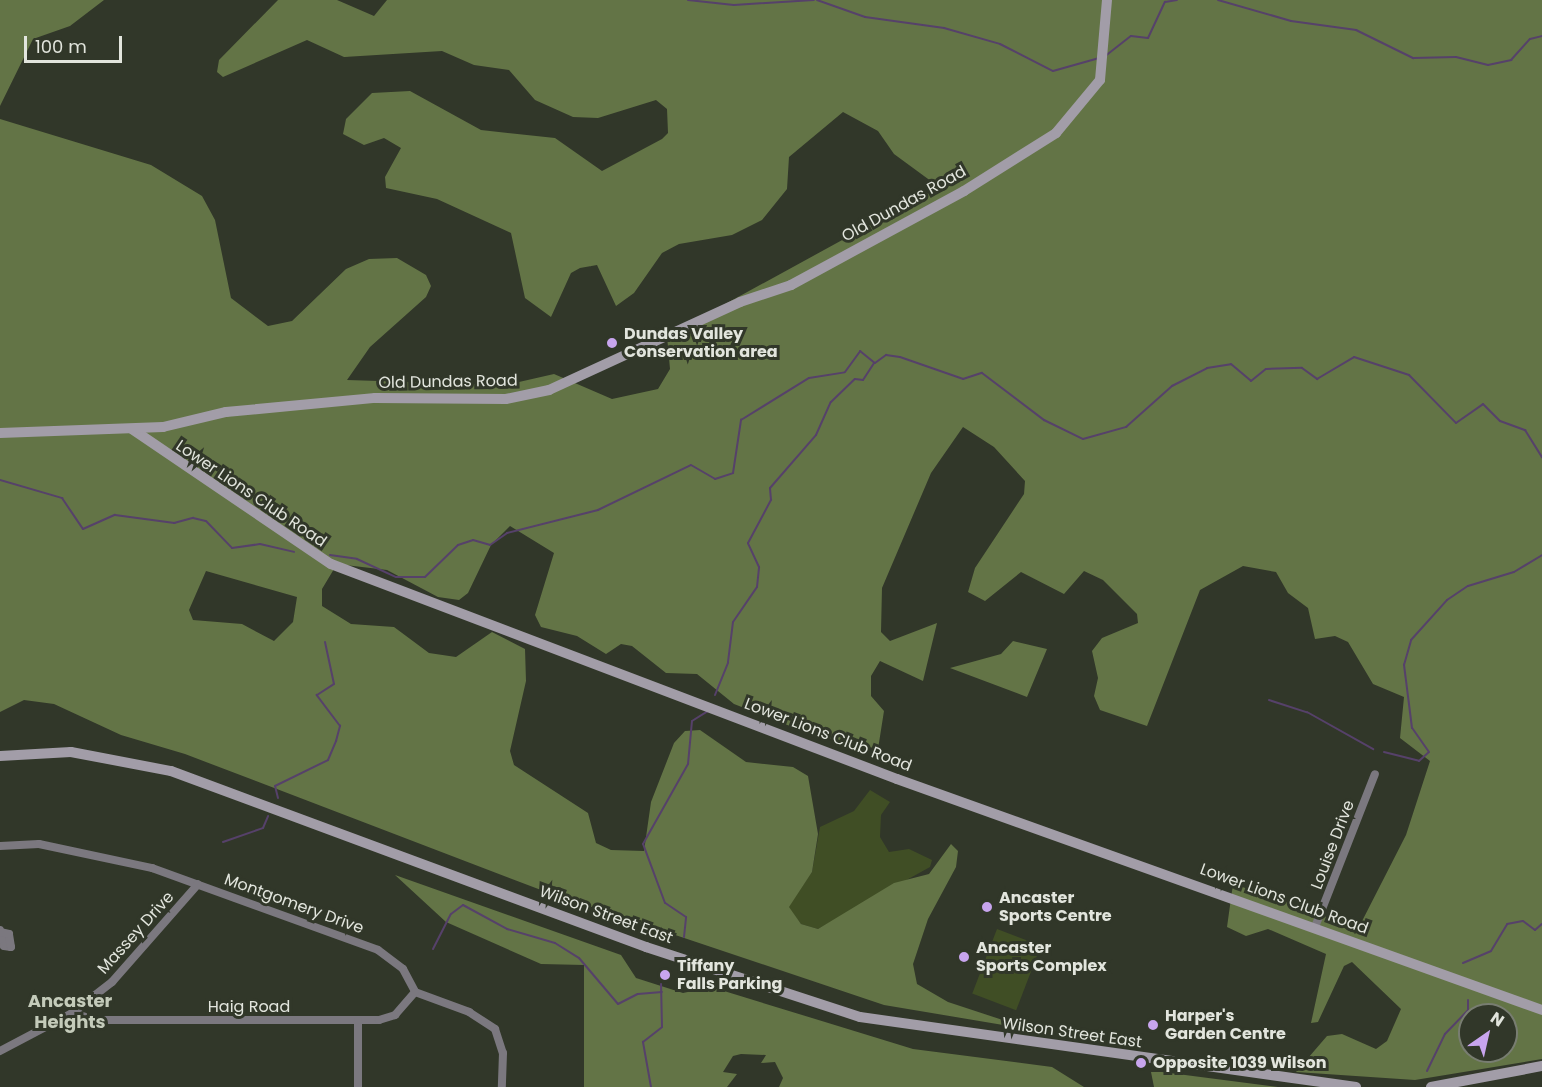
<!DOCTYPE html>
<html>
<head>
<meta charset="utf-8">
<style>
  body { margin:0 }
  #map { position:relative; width:1542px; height:1087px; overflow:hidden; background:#313729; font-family:Poppins,sans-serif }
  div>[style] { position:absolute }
  .green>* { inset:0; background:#404e25; transform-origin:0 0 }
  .forest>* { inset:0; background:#637446 }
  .stream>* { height:2px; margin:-1px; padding:0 1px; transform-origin:1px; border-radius:1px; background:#56416a }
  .street>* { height:8px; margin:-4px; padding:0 4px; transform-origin:4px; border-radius:4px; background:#7b787f }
  .secondary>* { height:10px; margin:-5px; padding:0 5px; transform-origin:5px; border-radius:5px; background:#a29da8 }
  .dots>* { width:16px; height:16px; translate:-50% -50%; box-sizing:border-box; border:3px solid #313729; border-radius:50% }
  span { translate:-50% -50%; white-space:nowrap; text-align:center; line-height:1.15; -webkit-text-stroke:6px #313729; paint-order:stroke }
  .street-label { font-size:16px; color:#e2e5dd }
  .poi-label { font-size:16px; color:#e2e5dd; font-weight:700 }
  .left { translate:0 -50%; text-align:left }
  .neighbourhood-label { font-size:18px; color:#c4cbba; font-weight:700 }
  .north { position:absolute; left:1458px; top:1003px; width:60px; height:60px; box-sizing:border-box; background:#313729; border:2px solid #787d71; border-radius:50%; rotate:34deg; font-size:16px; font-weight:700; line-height:24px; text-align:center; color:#e2e5dd }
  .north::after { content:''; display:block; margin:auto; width:21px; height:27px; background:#c8a5ee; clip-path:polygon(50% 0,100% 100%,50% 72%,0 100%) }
  .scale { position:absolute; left:24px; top:36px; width:98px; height:27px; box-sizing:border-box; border:3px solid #e2e5dd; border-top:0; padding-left:8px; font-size:18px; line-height:21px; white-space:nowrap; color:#e2e5dd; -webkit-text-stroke:4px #313729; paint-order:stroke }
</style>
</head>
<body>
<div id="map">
  <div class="green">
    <div style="clip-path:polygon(870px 790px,890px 802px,881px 815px,880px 837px,889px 852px,909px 849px,932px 860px,930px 867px,818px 929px,801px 924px,788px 907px,812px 872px,820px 827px,854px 811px)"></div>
    <div style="left:997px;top:929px;width:47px;height:69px;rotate:21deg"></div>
  </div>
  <div class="forest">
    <div style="clip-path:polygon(0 0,104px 0,70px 26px,33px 39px,0 106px)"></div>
    <div style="clip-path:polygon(evenodd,278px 0,337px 0,374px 16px,387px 0,1542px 0,1542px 1059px,1415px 1080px,1296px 1072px,1327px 1036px,1342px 1034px,1376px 1049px,1387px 1041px,1401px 1009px,1352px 962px,1344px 966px,1318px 1022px,1311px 1023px,1326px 954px,1268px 929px,1246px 936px,1227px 927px,1233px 884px,1318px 912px,1351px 932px,1358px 929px,1406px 835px,1430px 761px,1400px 738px,1404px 697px,1373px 684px,1348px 642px,1335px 636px,1315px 639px,1308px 608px,1288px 593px,1276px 572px,1243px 566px,1200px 590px,1147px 726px,1100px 710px,1094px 696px,1098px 678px,1092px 651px,1102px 638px,1138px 623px,1137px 614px,1103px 580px,1084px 571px,1064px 594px,1021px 572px,985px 601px,968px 592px,975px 568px,1024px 494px,1025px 481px,994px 447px,963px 427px,931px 473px,882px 588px,881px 632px,890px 641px,937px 623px,923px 681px,880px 661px,871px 676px,871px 696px,884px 711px,878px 749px,810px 734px,734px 704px,697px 674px,666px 673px,632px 646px,621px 644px,606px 654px,577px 636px,541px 627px,535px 615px,554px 553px,510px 526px,491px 545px,468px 593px,459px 600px,438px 597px,387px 570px,337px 564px,322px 589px,322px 606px,351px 624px,394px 627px,429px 653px,456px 657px,492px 632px,525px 649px,526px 681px,510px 751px,514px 765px,588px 813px,596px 843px,611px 850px,644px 851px,651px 802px,674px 743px,685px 731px,700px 730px,746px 762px,793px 767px,808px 776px,818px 834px,812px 872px,789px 907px,801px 924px,818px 929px,894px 883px,929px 874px,951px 844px,958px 851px,956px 867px,928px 919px,913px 964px,917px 984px,948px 1002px,1033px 1030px,884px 1005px,541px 890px,185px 754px,121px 735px,54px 704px,24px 700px,0 712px,0 119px,151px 165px,202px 196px,215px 220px,231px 298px,268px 326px,292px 321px,346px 269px,369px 259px,397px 258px,426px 275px,431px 286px,426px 297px,370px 347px,347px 380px,506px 385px,554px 374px,612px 399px,658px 389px,670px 369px,667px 336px,939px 187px,894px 154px,878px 131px,843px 112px,789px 157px,787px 189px,762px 220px,732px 235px,679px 244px,662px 253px,634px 293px,616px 306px,597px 265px,580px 268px,571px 273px,551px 317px,525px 298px,511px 233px,437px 199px,386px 188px,385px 177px,401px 148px,384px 138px,364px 145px,343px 134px,346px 119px,372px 93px,410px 91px,481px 130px,555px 138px,602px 171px,662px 139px,668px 133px,667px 109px,656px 100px,598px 118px,573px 117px,535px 100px,509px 70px,474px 65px,442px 51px,344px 57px,307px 40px,223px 77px,217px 72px,219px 60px,278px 0,206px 571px,297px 597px,293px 622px,274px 641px,242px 624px,193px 620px,189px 610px,206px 571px,278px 0,1470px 1015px,1506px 1015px,1506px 1051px,1470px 1051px,1470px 1015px)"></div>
    <div style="clip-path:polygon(1013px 641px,1047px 649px,1027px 697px,950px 668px,1001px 654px)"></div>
    <div style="clip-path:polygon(395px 875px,621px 955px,636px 978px,683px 993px,711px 987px,913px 1049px,1052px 1067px,1084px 1087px,779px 1087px,783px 1078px,775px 1062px,761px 1063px,766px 1055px,741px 1054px,733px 1056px,723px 1072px,737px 1074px,727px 1087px,584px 1087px,584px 965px,541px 964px,446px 922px)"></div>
    <div style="clip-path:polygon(1151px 1072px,1162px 1072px,1278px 1087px,1154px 1087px)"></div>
  </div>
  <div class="stream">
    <div style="left:688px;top:0;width:46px;rotate:6.2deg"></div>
    <div style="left:734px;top:5px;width:80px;rotate:-3.6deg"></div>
    <div style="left:817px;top:0;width:51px;rotate:19.5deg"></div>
    <div style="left:865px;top:17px;width:80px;rotate:7.9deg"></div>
    <div style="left:944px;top:28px;width:58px;rotate:15.9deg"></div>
    <div style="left:1000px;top:44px;width:59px;rotate:27deg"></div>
    <div style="left:1053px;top:71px;width:48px;rotate:-15.8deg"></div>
    <div style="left:1218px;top:0;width:76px;rotate:16deg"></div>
    <div style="left:1291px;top:21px;width:66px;rotate:7.9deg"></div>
    <div style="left:1356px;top:30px;width:64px;rotate:26.2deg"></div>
    <div style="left:1413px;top:58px;width:43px;rotate:-1.3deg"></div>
    <div style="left:1456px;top:57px;width:33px;rotate:14deg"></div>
    <div style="left:1488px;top:65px;width:24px;rotate:-12deg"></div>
    <div style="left:1511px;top:60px;width:28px;rotate:-48deg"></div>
    <div style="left:1530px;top:39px;width:12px;rotate:-14deg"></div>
    <div style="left:1104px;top:57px;width:34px;rotate:-38deg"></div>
    <div style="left:1131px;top:36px;width:17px;rotate:7deg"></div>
    <div style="left:1148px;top:38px;width:40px;rotate:-65deg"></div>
    <div style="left:1165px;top:2px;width:12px;rotate:-9deg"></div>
    <div style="left:0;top:480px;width:65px;rotate:16.2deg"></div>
    <div style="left:62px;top:498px;width:37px;rotate:56deg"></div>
    <div style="left:83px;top:529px;width:35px;rotate:-24deg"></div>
    <div style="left:115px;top:515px;width:60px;rotate:7.7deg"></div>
    <div style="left:174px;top:523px;width:20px;rotate:-15deg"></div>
    <div style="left:193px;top:518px;width:13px;rotate:13deg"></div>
    <div style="left:206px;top:521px;width:37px;rotate:46deg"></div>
    <div style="left:232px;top:548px;width:28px;rotate:-8deg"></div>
    <div style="left:260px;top:544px;width:35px;rotate:13deg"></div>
    <div style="left:330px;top:555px;width:27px;rotate:8deg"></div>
    <div style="left:357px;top:559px;width:43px;rotate:24.8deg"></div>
    <div style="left:396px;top:577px;width:29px"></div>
    <div style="left:425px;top:577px;width:46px;rotate:-44.1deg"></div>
    <div style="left:458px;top:545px;width:16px;rotate:-18deg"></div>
    <div style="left:473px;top:540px;width:18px;rotate:16deg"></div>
    <div style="left:490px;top:545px;width:21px;rotate:-35deg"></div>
    <div style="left:507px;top:533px;width:94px;rotate:-14.2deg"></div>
    <div style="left:598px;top:510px;width:103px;rotate:-25.8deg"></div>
    <div style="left:691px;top:465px;width:28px;rotate:30deg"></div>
    <div style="left:715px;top:479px;width:19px;rotate:-18deg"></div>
    <div style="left:733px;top:473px;width:54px;rotate:-81.4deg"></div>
    <div style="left:741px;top:420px;width:80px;rotate:-31.7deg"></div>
    <div style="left:809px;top:378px;width:36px;rotate:-9deg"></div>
    <div style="left:845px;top:372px;width:26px;rotate:-54deg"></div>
    <div style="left:860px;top:351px;width:19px;rotate:39deg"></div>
    <div style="left:875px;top:363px;width:14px;rotate:-36deg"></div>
    <div style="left:886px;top:355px;width:14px;rotate:8deg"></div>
    <div style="left:900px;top:357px;width:67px;rotate:19.2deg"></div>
    <div style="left:963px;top:379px;width:20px;rotate:-18deg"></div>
    <div style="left:982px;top:373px;width:78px;rotate:37.2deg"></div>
    <div style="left:1044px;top:420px;width:43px;rotate:26deg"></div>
    <div style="left:1083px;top:439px;width:45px;rotate:-15.6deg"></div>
    <div style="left:1126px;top:427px;width:62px;rotate:-41.7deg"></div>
    <div style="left:1172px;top:386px;width:39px;rotate:-27deg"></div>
    <div style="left:1207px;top:368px;width:24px;rotate:-9deg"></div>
    <div style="left:1231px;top:364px;width:26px;rotate:40deg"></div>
    <div style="left:1251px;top:381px;width:19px;rotate:-39deg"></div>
    <div style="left:1266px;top:369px;width:36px;rotate:-2deg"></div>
    <div style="left:1302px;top:368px;width:19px;rotate:36deg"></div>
    <div style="left:1317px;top:379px;width:43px;rotate:-30.7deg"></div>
    <div style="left:1354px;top:357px;width:58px;rotate:18.1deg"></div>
    <div style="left:1409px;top:375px;width:67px;rotate:45.6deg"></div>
    <div style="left:1456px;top:423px;width:33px;rotate:-35deg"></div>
    <div style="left:1483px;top:404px;width:24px;rotate:45deg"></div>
    <div style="left:1500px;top:421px;width:27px;rotate:20deg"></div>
    <div style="left:1525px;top:430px;width:32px;rotate:58deg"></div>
    <div style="left:715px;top:695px;width:35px;rotate:-68deg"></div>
    <div style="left:728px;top:662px;width:40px;rotate:-82.9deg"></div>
    <div style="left:733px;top:622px;width:42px;rotate:-55.6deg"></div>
    <div style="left:757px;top:587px;width:20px;rotate:-84deg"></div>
    <div style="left:759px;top:567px;width:26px;rotate:-115deg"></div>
    <div style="left:748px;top:543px;width:49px;rotate:-61.9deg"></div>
    <div style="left:771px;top:500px;width:12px;rotate:-95deg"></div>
    <div style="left:770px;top:488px;width:70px;rotate:-49deg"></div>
    <div style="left:816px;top:435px;width:36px;rotate:-66deg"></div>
    <div style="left:831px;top:402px;width:33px;rotate:-44deg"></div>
    <div style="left:855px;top:379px;width:8px;rotate:7deg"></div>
    <div style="left:863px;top:380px;width:20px;rotate:-57deg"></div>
    <div style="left:1269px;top:700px;width:40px;rotate:18deg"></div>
    <div style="left:1307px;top:712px;width:76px;rotate:29.3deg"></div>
    <div style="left:1384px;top:752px;width:36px;rotate:14deg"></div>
    <div style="left:1419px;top:761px;width:13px;rotate:-42deg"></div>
    <div style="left:1429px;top:752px;width:29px;rotate:-125deg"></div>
    <div style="left:1412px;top:728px;width:64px;rotate:-97.2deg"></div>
    <div style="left:1404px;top:665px;width:26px;rotate:-74deg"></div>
    <div style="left:1411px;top:640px;width:54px;rotate:-48deg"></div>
    <div style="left:1447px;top:600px;width:25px;rotate:-34deg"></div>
    <div style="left:1468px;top:586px;width:48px;rotate:-16.9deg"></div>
    <div style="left:1514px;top:572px;width:33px;rotate:-31deg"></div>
    <div style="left:278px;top:798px;width:12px;rotate:-104deg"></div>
    <div style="left:275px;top:786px;width:59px;rotate:-26.1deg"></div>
    <div style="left:328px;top:760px;width:21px;rotate:-67deg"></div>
    <div style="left:336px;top:741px;width:16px;rotate:-75deg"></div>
    <div style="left:340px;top:726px;width:39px;rotate:-127deg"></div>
    <div style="left:317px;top:695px;width:20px;rotate:-33deg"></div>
    <div style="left:334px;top:684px;width:43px;rotate:-102.1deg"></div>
    <div style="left:223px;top:842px;width:42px;rotate:-19.3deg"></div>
    <div style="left:263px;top:828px;width:13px;rotate:-67deg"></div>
    <div style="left:684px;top:937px;width:20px;rotate:-84deg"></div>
    <div style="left:686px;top:917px;width:25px;rotate:-146deg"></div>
    <div style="left:665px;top:903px;width:63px;rotate:-110.4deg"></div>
    <div style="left:643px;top:844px;width:92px;rotate:-60.6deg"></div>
    <div style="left:688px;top:764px;width:43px;rotate:-84.7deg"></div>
    <div style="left:692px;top:721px;width:19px;rotate:-32deg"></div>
    <div style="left:433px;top:949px;width:39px;rotate:-63deg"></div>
    <div style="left:451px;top:914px;width:15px;rotate:-37deg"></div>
    <div style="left:463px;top:905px;width:50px;rotate:28.6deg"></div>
    <div style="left:507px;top:929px;width:50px;rotate:16.3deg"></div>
    <div style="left:555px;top:943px;width:28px;rotate:32deg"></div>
    <div style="left:579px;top:958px;width:60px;rotate:49.7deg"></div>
    <div style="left:618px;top:1004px;width:22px;rotate:-27deg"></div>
    <div style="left:638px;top:994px;width:24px;rotate:-5deg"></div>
    <div style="left:1463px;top:963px;width:30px;rotate:-23deg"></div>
    <div style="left:1491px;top:951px;width:31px;rotate:-59deg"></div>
    <div style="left:1507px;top:924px;width:16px;rotate:-11deg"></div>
    <div style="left:1523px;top:921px;width:15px;rotate:37deg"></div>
    <div style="left:1535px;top:930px;width:9px;rotate:-41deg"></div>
    <div style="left:1427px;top:1071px;width:41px;rotate:-64.1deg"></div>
    <div style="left:1445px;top:1034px;width:33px;rotate:-46deg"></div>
    <div style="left:1468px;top:1010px;width:10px;rotate:-90deg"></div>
    <div style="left:651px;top:1087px;width:46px;rotate:-100.1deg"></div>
    <div style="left:643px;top:1042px;width:24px;rotate:-38deg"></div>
    <div style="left:662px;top:1027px;width:43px;rotate:-91.3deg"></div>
  </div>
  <div class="street">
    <div style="left:0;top:846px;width:39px;rotate:-3deg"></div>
    <div style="left:39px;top:844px;width:116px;rotate:12deg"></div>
    <div style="left:152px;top:868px;width:240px;rotate:19.9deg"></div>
    <div style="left:378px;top:950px;width:31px;rotate:37deg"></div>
    <div style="left:403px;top:969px;width:26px;rotate:62deg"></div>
    <div style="left:415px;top:992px;width:58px;rotate:20.3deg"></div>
    <div style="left:469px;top:1012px;width:31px;rotate:33deg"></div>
    <div style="left:495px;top:1029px;width:25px;rotate:72deg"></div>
    <div style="left:503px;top:1053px;width:34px;rotate:92deg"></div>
    <div style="left:1315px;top:927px;width:164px;rotate:-68.6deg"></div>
    <div style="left:0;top:930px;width:16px;rotate:76deg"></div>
    <div style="left:4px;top:946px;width:7px;rotate:8deg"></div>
    <div style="left:11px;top:947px;width:13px;rotate:-99deg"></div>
    <div style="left:9px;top:934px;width:8px;rotate:-166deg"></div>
    <div style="left:72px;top:1013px;width:25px;rotate:16deg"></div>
    <div style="left:96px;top:1020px;width:283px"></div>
    <div style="left:379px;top:1020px;width:17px;rotate:-17deg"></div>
    <div style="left:395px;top:1015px;width:30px;rotate:-49deg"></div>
    <div style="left:0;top:1051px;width:81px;rotate:-27.8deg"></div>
    <div style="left:72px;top:1013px;width:51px;rotate:-37.8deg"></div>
    <div style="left:112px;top:982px;width:130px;rotate:-48.7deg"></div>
    <div style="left:358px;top:1087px;width:66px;rotate:-90deg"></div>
  </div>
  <div class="secondary">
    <div style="left:132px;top:429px;width:240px;rotate:34.2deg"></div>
    <div style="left:331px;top:564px;width:605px;rotate:20.8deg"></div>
    <div style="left:897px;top:779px;width:685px;rotate:19.7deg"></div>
    <div style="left:0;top:433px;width:163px;rotate:-2.1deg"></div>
    <div style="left:163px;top:427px;width:65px;rotate:-13.4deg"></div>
    <div style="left:226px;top:412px;width:150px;rotate:-5.4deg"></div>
    <div style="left:375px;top:398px;width:131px;rotate:0.4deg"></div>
    <div style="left:506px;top:399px;width:44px;rotate:-11.8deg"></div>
    <div style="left:549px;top:390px;width:210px;rotate:-24.7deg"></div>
    <div style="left:740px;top:302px;width:54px;rotate:-18.4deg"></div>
    <div style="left:791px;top:285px;width:197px;rotate:-28.5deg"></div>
    <div style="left:964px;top:191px;width:109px;rotate:-32.2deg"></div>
    <div style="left:1056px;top:133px;width:69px;rotate:-50.3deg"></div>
    <div style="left:1100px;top:80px;width:80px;rotate:-85deg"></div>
    <div style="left:0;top:756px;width:71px;rotate:-3.2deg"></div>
    <div style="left:71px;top:752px;width:102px;rotate:10.8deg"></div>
    <div style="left:171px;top:771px;width:507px;rotate:20.33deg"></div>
    <div style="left:646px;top:947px;width:225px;rotate:18.1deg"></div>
    <div style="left:860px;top:1017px;width:501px;rotate:8.03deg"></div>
    <div style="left:1431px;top:1087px;width:113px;rotate:-10.7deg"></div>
  </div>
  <div class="dots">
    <div style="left:612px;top:343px;background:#c8a5ee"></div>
    <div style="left:987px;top:907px;background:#c8a5ee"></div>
    <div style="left:964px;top:957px;background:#c8a5ee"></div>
    <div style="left:665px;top:975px;background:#c8a5ee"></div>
    <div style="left:1153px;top:1025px;background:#c8a5ee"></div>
    <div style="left:1141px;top:1063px;background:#c8a5ee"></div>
  </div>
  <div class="street-label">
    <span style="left:904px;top:204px;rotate:-29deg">Old Dundas Road</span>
    <span style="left:448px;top:382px;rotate:-1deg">Old Dundas Road</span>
    <span style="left:251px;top:494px;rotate:34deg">Lower Lions Club Road</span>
    <span style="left:828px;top:735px;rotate:21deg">Lower Lions Club Road</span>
    <span style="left:1333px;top:845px;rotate:-69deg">Louise Drive</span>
    <span style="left:1284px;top:899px;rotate:20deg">Lower Lions Club Road</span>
    <span style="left:294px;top:904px;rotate:20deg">Montgomery Drive</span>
    <span style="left:606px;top:915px;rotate:20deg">Wilson Street East</span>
    <span style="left:136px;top:933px;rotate:-48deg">Massey Drive</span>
    <span style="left:249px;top:1007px">Haig Road</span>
    <span style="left:1072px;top:1033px;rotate:8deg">Wilson Street East</span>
  </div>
  <div class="poi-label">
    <span class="left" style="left:624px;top:343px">Dundas Valley<br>Conservation area</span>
    <span class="left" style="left:999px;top:907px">Ancaster<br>Sports Centre</span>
    <span class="left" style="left:976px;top:957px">Ancaster<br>Sports Complex</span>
    <span class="left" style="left:677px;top:975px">Tiffany<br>Falls Parking</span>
    <span class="left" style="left:1165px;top:1025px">Harper's<br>Garden Centre</span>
    <span class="left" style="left:1153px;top:1063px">Opposite 1039 Wilson</span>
  </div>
  <div class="neighbourhood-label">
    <span style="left:70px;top:1012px">Ancaster<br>Heights</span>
  </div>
  <div class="north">N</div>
  <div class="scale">100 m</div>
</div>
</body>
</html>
